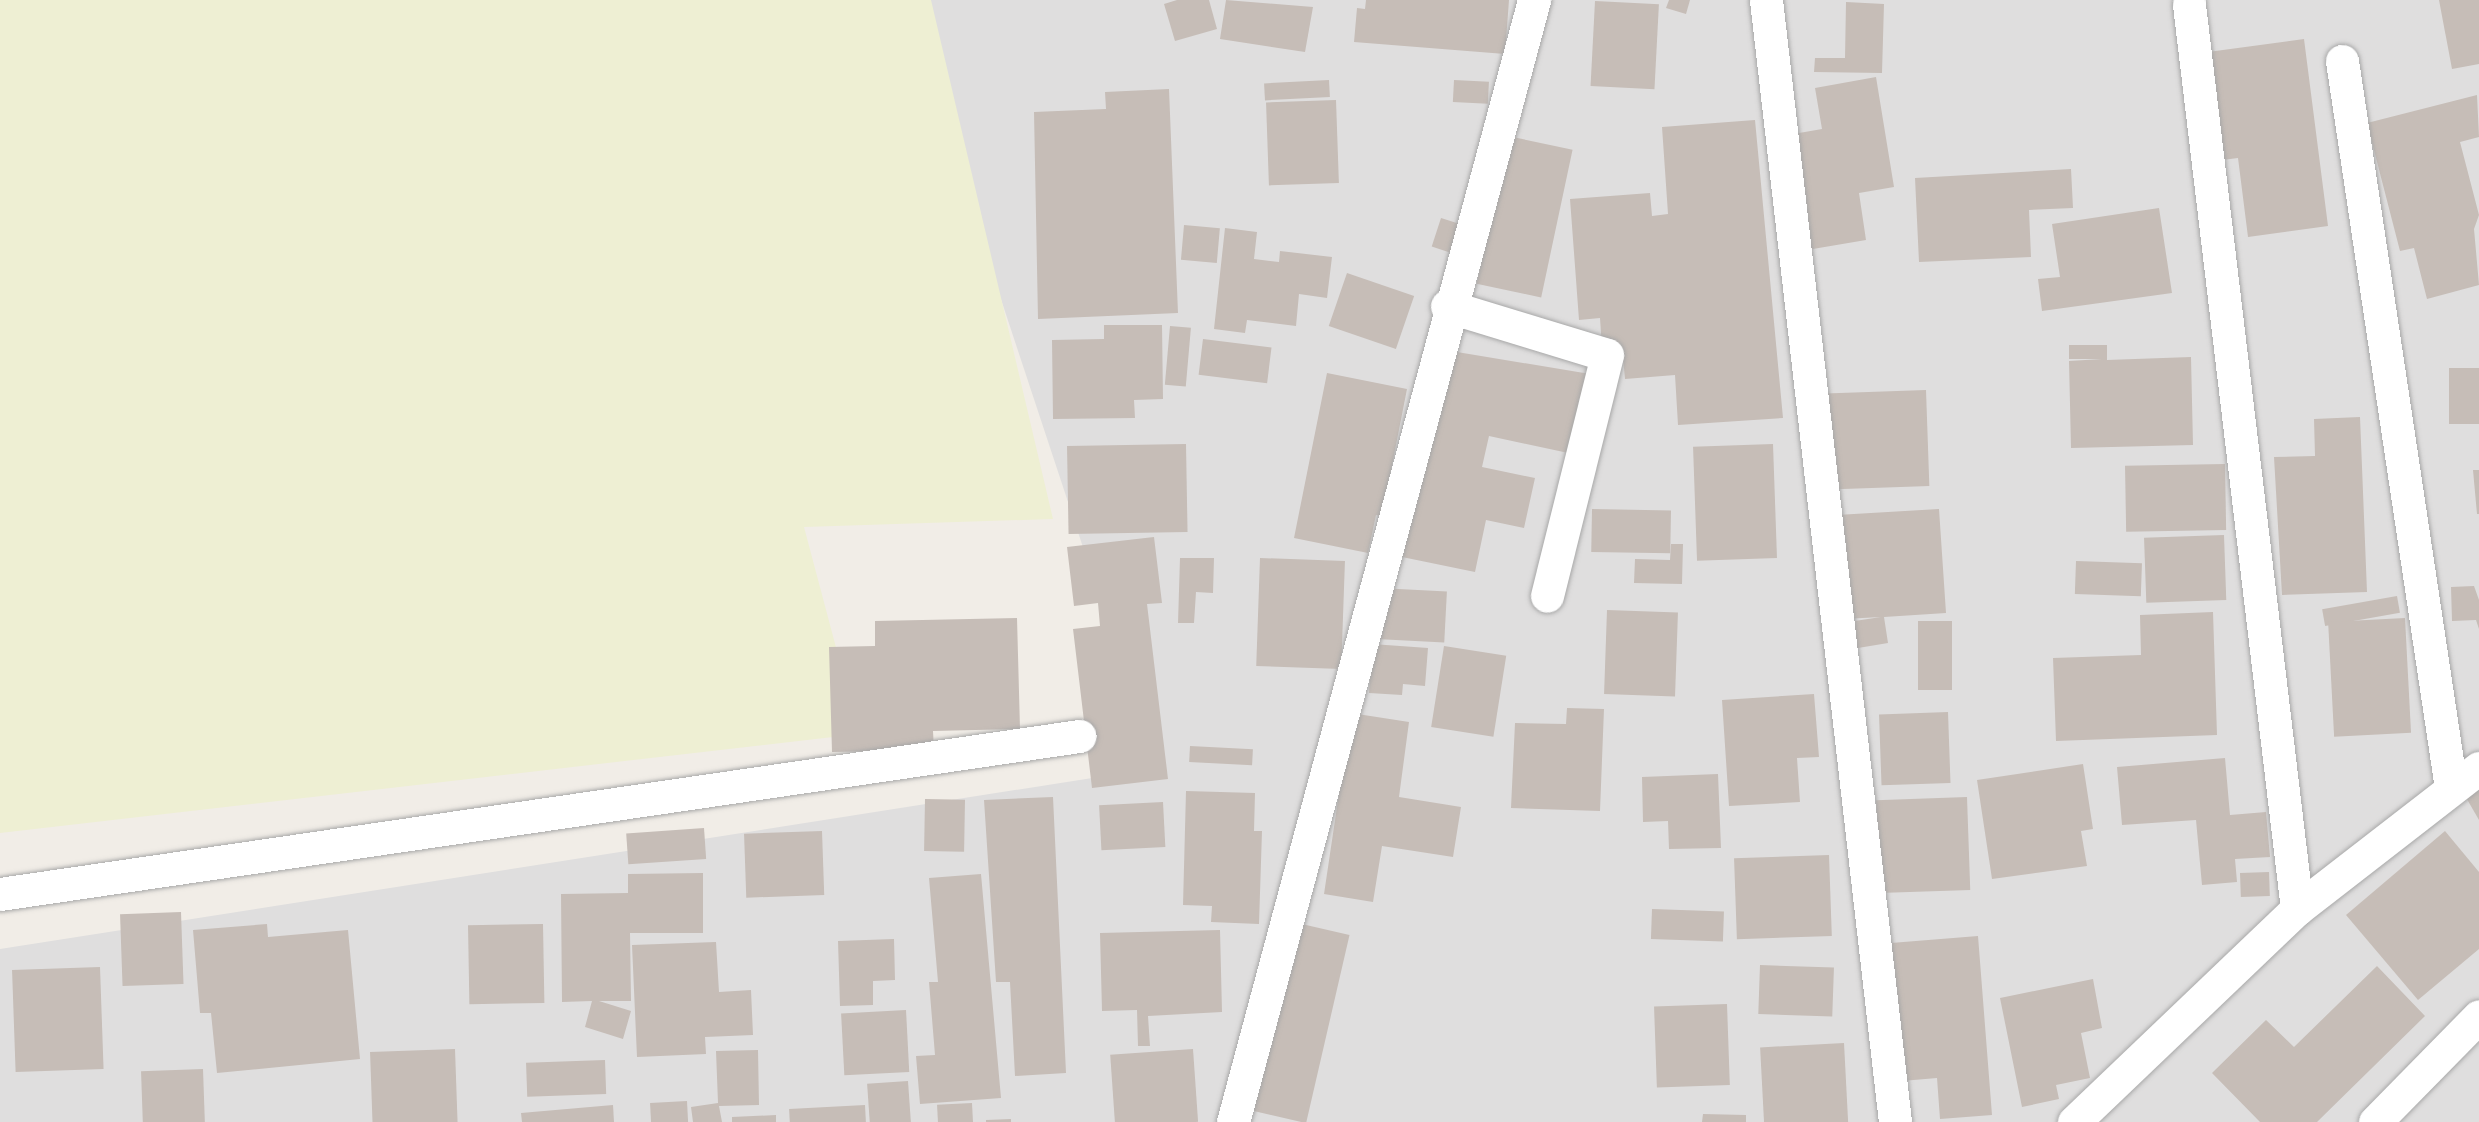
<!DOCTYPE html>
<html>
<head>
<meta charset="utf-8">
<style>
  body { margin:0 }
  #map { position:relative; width:2479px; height:1122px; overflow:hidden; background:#f1ede7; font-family:"PT Sans Narrow",sans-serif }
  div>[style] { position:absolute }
  .residential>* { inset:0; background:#dfdede }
  .farmland>* { inset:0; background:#eeefd3 }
  .building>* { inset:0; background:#c6bdb7; transform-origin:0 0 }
  .roads { filter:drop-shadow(0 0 2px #a8a8a8) drop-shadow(0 0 2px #a8a8a8) }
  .minor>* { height:33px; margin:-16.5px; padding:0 16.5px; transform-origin:16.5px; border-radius:16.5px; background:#fff }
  span { translate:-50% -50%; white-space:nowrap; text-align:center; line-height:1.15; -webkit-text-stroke:4.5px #fff; paint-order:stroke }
</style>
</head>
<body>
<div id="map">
  <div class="residential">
    <div style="clip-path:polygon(902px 0,2479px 0,2479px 1122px,0 1122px,0 949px,1156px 768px)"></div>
  </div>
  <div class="farmland">
    <div style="clip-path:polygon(0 0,931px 0,1053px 519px,804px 527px,859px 734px,0 833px)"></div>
  </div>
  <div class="building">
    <div style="clip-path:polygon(1177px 0,1209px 0,1217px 29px,1175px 41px,1164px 4px)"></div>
    <div style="clip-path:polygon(1226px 0,1313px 7px,1305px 52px,1220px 39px)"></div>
    <div style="clip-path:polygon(1366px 0,1509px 0,1505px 54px,1354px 42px,1357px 8px,1365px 9px)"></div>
    <div style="clip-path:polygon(1669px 0,1690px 0,1686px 14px,1666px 8px)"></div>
    <div style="clip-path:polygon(2439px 0,2479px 0,2479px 64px,2452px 69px)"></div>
    <div style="left:1595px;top:1px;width:64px;height:85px;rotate:3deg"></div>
    <div style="clip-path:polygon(1846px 2px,1884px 4px,1882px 73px,1814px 72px,1815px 58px,1845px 58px)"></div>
    <div style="clip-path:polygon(2304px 39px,2328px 226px,2248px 237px,2238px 158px,2222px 160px,2208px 52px)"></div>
    <div style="clip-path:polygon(1876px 77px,1894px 187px,1859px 193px,1866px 240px,1801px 251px,1782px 136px,1822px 129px,1815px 88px)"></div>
    <div style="left:1329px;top:80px;width:17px;height:65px;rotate:87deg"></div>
    <div style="left:1454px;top:80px;width:35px;height:22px;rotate:3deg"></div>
    <div style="clip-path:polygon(1169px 89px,1178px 313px,1038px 319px,1034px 112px,1106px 109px,1105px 92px)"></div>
    <div style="clip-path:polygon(2477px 95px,2479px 137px,2460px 142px,2479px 215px,2474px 229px,2479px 285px,2427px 299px,2414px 248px,2400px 251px,2367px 123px)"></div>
    <div style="left:1336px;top:100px;width:83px;height:70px;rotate:88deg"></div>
    <div style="clip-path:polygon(1755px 120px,1783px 418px,1678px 425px,1675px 375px,1625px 379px,1622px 347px,1602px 348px,1600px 318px,1579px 320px,1570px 199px,1650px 193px,1652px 216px,1668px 214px,1662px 127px)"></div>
    <div style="left:1508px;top:136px;width:66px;height:151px;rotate:12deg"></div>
    <div style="clip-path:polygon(2071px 169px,2073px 208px,2029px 210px,2031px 257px,1919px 262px,1915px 178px)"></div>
    <div style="clip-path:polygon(2159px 208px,2172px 293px,2042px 311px,2038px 279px,2060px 277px,2052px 224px)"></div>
    <div style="left:1441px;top:218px;width:19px;height:30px;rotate:18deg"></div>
    <div style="left:1184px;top:225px;width:36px;height:35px;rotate:5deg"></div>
    <div style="clip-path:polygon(1225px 228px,1257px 232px,1254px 259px,1279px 262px,1280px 251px,1332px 257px,1327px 298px,1299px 294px,1296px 326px,1247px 320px,1245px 333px,1214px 329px)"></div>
    <div style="left:1347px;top:273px;width:71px;height:56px;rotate:19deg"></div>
    <div style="clip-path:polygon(1104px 325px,1162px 325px,1163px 399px,1134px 400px,1135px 418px,1053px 419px,1052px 340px,1104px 339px)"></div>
    <div style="left:1170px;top:326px;width:21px;height:59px;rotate:5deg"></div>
    <div style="left:1203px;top:339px;width:69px;height:36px;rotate:7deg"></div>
    <div style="clip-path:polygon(2069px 345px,2107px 345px,2107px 360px,2191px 357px,2193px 445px,2071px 448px,2069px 361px,2102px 359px,2069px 359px)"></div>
    <div style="clip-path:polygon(1445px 350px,1590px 374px,1573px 454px,1489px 436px,1482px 467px,1535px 478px,1524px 528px,1486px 520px,1475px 572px,1402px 557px)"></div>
    <div style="left:2479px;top:368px;width:56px;height:30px;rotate:90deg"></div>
    <div style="clip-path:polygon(1327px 373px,1407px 389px,1382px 516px,1376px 515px,1368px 553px,1294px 538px)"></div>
    <div style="left:1926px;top:390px;width:96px;height:108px;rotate:88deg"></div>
    <div style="clip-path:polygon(2360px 417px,2367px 592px,2282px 595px,2274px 457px,2315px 456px,2314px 419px)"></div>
    <div style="left:1186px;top:444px;width:88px;height:119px;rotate:89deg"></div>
    <div style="left:1773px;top:444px;width:114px;height:80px;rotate:88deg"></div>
    <div style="left:2225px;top:464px;width:66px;height:100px;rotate:89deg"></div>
    <div style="clip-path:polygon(2473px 470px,2479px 470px,2479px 514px,2477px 514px)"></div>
    <div style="left:1592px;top:509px;width:79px;height:43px;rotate:1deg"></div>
    <div style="clip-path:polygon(1939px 509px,1946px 613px,1884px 617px,1888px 643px,1852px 649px,1848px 622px,1881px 617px,1844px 619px,1837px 515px)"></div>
    <div style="left:2224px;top:535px;width:65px;height:80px;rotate:88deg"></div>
    <div style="clip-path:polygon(1154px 537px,1162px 603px,1147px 604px,1168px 779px,1092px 788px,1073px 629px,1100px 626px,1098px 603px,1074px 606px,1067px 547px)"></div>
    <div style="clip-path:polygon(1671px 544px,1683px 544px,1682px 584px,1634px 583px,1635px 559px,1670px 560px)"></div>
    <div style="clip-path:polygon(1180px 558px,1214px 558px,1213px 593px,1196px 592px,1194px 623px,1178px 623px)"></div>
    <div style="left:1260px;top:558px;width:85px;height:108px;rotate:2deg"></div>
    <div style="left:2076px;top:561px;width:66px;height:33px;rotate:2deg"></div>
    <div style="clip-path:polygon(2474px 586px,2479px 600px,2479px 629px,2476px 620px,2452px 621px,2451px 587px)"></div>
    <div style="left:1379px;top:588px;width:68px;height:51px;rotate:3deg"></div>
    <div style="left:2397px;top:596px;width:17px;height:76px;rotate:80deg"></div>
    <div style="left:1607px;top:610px;width:71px;height:84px;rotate:2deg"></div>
    <div style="clip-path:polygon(2213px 612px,2217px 735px,2056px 741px,2053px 658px,2141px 655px,2140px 615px)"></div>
    <div style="clip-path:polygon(1017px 618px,1020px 729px,933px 731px,934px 750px,832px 752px,829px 647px,875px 646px,875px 621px)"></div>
    <div style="left:2405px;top:618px;width:115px;height:77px;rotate:87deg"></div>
    <div style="left:1918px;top:621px;width:34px;height:69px"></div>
    <div style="clip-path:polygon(1372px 644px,1428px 648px,1425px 686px,1403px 684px,1402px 695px,1369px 693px)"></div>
    <div style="left:1444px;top:646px;width:63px;height:82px;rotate:9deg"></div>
    <div style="clip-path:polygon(1814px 694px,1819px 757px,1797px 758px,1800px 802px,1729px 806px,1722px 700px)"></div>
    <div style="clip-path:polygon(1567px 708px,1604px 709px,1600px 811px,1511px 808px,1515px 723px,1566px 724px)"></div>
    <div style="left:1948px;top:712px;width:71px;height:69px;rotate:88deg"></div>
    <div style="clip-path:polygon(1351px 713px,1409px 722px,1399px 797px,1461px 807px,1453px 857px,1382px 846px,1373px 902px,1324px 894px)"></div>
    <div style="left:1190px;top:746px;width:63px;height:16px;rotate:3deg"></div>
    <div style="clip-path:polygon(2225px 758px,2230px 815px,2266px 812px,2270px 857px,2235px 859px,2237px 882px,2202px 885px,2196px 820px,2122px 825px,2117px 767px)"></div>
    <div style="clip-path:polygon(2083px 764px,2093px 829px,2081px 831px,2087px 866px,1992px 879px,1977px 780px)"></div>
    <div style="clip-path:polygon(1718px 774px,1721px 848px,1669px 849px,1668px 821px,1643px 822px,1642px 777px)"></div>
    <div style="clip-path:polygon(2479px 785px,2479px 820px,2464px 794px)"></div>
    <div style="clip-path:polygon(1186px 791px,1255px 793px,1254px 831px,1262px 831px,1259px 924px,1211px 922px,1212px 906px,1183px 905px)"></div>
    <div style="clip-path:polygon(1053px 797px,1066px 1073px,1015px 1076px,1010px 982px,996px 982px,984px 800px)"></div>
    <div style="left:1967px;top:797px;width:93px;height:91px;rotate:88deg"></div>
    <div style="left:925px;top:799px;width:40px;height:52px;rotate:1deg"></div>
    <div style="left:1163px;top:802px;width:45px;height:64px;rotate:87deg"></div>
    <div style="left:704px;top:828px;width:31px;height:78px;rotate:86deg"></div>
    <div style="left:822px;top:831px;width:64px;height:78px;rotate:88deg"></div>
    <div style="clip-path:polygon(2445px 831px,2479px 872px,2479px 949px,2418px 1000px,2346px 915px)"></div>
    <div style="left:1829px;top:855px;width:81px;height:95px;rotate:88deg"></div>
    <div style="left:2269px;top:872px;width:24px;height:29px;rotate:88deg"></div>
    <div style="clip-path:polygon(703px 873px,703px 933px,630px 933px,631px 1001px,599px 1001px,631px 1011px,623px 1039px,585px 1027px,592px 1001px,562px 1002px,561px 894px,628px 893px,628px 874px)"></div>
    <div style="clip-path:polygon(981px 874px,1001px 1098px,920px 1104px,916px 1056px,935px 1055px,929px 982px,938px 982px,929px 878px)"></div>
    <div style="left:1652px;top:909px;width:72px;height:30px;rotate:2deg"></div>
    <div style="left:181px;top:912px;width:72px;height:61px;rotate:88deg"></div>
    <div style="left:1293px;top:922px;width:58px;height:193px;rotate:13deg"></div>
    <div style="clip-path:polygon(267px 924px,268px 937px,348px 930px,360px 1059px,217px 1073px,211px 1013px,200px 1013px,193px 930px)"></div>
    <div style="left:543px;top:924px;width:79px;height:75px;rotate:89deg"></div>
    <div style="clip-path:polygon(1220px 930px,1222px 1012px,1148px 1016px,1150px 1046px,1138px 1046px,1137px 1010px,1102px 1011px,1100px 933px)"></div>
    <div style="clip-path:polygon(1978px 936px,1992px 1115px,1940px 1119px,1937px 1078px,1902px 1081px,1891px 943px)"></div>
    <div style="clip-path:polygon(894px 939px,895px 980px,873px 981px,873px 1005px,840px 1006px,838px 941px)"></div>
    <div style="clip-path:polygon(716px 942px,719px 992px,751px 990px,753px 1035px,705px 1037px,706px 1054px,637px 1057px,632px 945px)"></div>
    <div style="left:1760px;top:965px;width:74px;height:49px;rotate:2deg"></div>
    <div style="clip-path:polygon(2377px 966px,2425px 1016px,2317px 1122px,2260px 1122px,2212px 1073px,2266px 1020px,2294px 1047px)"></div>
    <div style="left:100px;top:967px;width:102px;height:88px;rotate:88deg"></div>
    <div style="clip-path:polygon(2093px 979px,2102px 1028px,2081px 1033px,2090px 1078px,2056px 1085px,2059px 1099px,2022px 1107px,2000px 998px)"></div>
    <div style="left:1727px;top:1004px;width:81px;height:73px;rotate:88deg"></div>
    <div style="left:906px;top:1010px;width:62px;height:65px;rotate:87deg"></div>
    <div style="left:1844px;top:1043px;width:79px;height:84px;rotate:87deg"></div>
    <div style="left:455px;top:1049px;width:73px;height:85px;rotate:88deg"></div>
    <div style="left:1193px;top:1049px;width:73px;height:83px;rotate:86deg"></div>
    <div style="clip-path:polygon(758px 1050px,759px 1105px,719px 1106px,722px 1122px,693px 1122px,691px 1107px,718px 1103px,716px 1051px)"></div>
    <div style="left:605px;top:1060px;width:34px;height:79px;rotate:88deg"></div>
    <div style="left:203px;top:1069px;width:53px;height:62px;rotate:88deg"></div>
    <div style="left:908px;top:1081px;width:41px;height:41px;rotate:86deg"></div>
    <div style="left:687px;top:1101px;width:21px;height:37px;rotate:87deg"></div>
    <div style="left:972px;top:1103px;width:19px;height:35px;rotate:87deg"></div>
    <div style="clip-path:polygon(613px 1105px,614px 1122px,522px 1122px,521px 1113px)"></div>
    <div style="left:865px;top:1105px;width:17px;height:76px;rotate:87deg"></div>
    <div style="clip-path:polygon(1703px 1114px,1746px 1115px,1746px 1122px,1702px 1122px)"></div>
    <div style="clip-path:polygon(776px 1115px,776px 1122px,732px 1122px,732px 1117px)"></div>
    <div style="clip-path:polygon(1011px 1119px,1011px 1122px,986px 1122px,986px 1120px)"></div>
  </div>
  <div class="roads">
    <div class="minor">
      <div style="left:1766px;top:0;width:1129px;rotate:83.44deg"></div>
      <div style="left:2342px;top:61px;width:735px;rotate:81.47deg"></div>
      <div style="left:1447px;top:306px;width:167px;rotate:17deg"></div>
      <div style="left:1607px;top:355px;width:248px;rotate:104deg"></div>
      <div style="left:0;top:894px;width:1091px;rotate:-8.33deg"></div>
      <div style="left:2297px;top:909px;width:230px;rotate:-37.8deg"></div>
      <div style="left:1233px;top:1122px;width:1162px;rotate:-74.98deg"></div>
      <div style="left:2074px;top:1122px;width:308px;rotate:-43.7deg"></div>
      <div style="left:2297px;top:909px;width:911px;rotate:-96.81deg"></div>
      <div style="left:2375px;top:1122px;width:148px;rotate:-45.5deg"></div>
    </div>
  </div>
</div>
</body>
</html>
